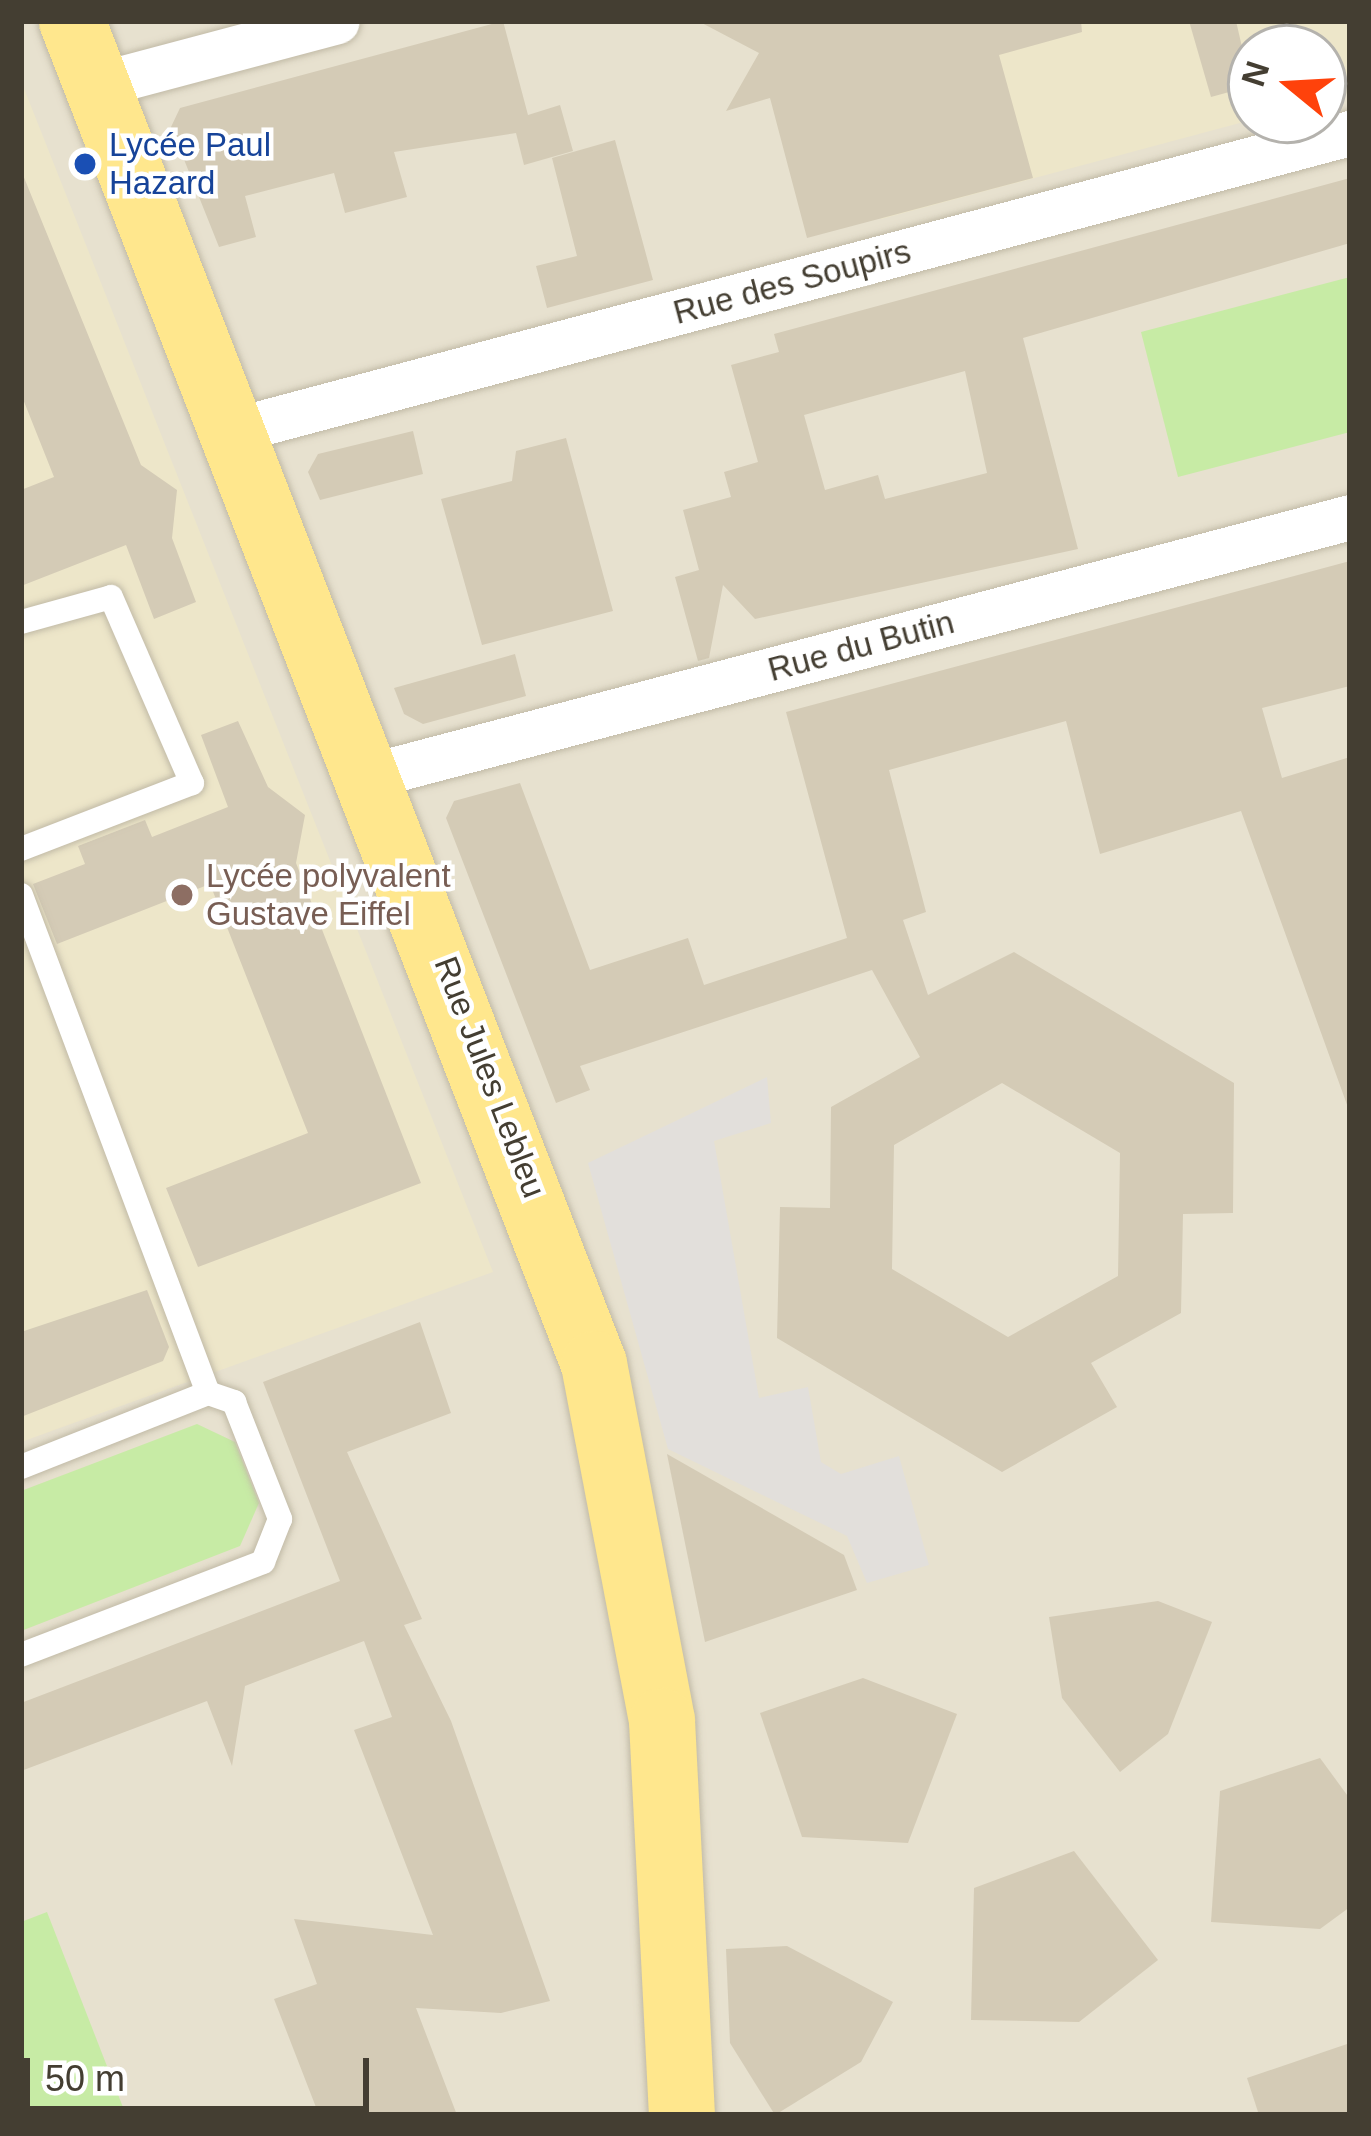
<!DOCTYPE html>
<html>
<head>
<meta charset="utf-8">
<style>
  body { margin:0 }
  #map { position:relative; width:1371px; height:2136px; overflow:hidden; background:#f2eee1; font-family:Arial,sans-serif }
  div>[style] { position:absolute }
  .residential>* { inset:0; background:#e7e1cf }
  .education>* { inset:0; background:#ede6c9 }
  .green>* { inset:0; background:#c7eba5 }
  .parking>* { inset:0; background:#e2dfdb }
  .building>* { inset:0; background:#d4cbb6 }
  .roads { filter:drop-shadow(0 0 3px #c1baa6) drop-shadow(0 0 3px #c1baa6) }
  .service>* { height:24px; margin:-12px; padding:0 12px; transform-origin:12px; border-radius:12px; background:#fff }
  .minor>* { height:45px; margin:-22.5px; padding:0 22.5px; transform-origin:22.5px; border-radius:22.5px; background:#fff }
  .primary>* { height:66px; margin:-33px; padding:0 33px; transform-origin:33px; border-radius:33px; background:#ffe78d }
  .dots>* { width:33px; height:33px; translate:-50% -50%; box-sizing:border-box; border:6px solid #fff; border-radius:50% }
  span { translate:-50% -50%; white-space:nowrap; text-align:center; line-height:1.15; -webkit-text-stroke:9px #fff; paint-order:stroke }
  .transit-label { font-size:33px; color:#164399 }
  .left { translate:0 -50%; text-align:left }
  .street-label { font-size:33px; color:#443e32 }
  .education-label { font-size:33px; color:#785e54 }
  .frame { position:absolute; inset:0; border:24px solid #443e32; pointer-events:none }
  .north { position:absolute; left:1227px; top:24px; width:120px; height:120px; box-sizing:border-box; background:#fff; border:3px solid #b4b2ad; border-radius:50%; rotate:288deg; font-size:33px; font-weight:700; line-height:48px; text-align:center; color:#443e32 }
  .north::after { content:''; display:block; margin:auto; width:42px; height:54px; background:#ff420b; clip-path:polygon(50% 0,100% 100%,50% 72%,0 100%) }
  .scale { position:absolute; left:24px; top:2058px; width:345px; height:54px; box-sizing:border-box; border:6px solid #443e32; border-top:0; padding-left:15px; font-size:36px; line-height:42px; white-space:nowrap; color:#443e32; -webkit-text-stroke:9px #fff; paint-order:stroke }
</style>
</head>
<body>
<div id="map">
  <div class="residential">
    <div style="clip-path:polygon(evenodd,21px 21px,1350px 21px,1350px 2115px,21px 2115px,21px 21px,1251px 48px,1323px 48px,1323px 120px,1251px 120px,1251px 48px)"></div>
  </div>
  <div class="education">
    <div style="clip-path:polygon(825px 21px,1350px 21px,1350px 93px,1323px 100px,1323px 48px,1251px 48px,1251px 120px,881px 219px)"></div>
    <div style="clip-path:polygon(21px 81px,493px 1272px,21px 1442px)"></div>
  </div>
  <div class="green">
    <div style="clip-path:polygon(1350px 277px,1350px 432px,1178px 477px,1141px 332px)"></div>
    <div style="clip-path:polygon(197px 1424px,235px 1442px,259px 1503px,240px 1546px,21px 1631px,21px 1491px)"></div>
    <div style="clip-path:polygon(47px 1912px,126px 2115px,21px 2115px,21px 1922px)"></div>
  </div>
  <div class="parking">
    <div style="clip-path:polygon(767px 1077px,771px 1123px,714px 1141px,759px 1398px,808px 1387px,821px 1462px,841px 1474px,899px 1456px,929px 1565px,867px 1583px,847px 1536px,668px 1449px,588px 1163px)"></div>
  </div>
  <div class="building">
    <div style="clip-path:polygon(503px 21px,528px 115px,560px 105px,573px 151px,524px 165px,516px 133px,394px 152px,407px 197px,345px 213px,334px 173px,245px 196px,256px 237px,219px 247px,171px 127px,180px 108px)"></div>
    <div style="clip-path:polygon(698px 21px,1081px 21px,1082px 32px,999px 55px,1033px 178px,807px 238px,770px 98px,726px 111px,759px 53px)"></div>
    <div style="clip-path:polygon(1189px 21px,1236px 21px,1251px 86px,1211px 97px)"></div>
    <div style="clip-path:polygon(615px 140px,653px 280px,547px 308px,536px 266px,577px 256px,552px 158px)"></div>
    <div style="clip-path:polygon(23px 175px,141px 465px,177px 490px,172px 538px,196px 602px,154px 619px,126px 545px,21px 586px,21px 490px,54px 477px,21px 394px)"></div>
    <div style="clip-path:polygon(evenodd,1350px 178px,1350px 243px,1023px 338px,1078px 549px,755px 619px,723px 585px,709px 658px,698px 661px,675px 577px,699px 570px,683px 510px,731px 497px,724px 472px,758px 462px,731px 365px,779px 352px,774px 334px,1350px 178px,965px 371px,987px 473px,885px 499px,878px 475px,825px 490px,804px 415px,965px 371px)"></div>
    <div style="clip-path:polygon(413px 431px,423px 474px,320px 500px,308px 472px,318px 454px)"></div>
    <div style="clip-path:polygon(566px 438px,613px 611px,482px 645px,441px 499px,512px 481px,516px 451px)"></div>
    <div style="clip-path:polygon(evenodd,1350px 561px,1350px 686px,1262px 708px,1282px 778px,1350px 757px,1350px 1113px,1241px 811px,1100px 854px,1066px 721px,889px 770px,926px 912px,903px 920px,928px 995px,1014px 952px,1234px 1083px,1233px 1213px,1183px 1214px,1181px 1313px,1091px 1363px,1117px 1407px,1002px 1472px,777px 1338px,780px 1207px,830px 1208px,831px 1107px,920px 1057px,872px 970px,580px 1066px,590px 1090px,556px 1103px,446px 818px,454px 801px,520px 783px,590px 970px,688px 938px,704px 985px,847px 938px,786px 712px,1350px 561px,1002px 1083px,1120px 1153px,1118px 1276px,1008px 1337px,892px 1269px,894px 1145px,1002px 1083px)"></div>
    <div style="clip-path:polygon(515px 654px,526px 696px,423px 724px,404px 714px,394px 688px)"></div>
    <div style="clip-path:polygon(238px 721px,268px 787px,305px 815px,296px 863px,421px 1183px,198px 1267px,166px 1188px,308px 1133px,210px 884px,57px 944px,33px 884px,85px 864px,78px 846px,145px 820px,152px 837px,228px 807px,201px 735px)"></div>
    <div style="clip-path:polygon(147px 1290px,169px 1347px,163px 1361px,21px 1417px,21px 1332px)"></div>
    <div style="clip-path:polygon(420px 1322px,451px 1413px,347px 1452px,422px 1619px,404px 1625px,451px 1721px,550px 2001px,501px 2013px,416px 2008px,457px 2115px,319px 2115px,274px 1999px,317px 1984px,294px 1919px,433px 1935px,354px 1730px,392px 1717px,364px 1641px,245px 1686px,232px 1766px,207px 1701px,21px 1771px,21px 1703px,340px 1581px,263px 1382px)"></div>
    <div style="clip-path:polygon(667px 1454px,844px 1555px,857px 1590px,705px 1642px)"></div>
    <div style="clip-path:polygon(1158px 1601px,1212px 1622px,1168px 1734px,1120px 1772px,1062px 1698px,1049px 1617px)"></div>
    <div style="clip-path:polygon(863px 1678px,957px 1714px,908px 1843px,802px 1837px,760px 1713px)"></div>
    <div style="clip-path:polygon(1320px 1758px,1350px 1799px,1350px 1907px,1320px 1929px,1211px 1922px,1220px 1791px)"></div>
    <div style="clip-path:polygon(1074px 1851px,1158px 1960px,1079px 2022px,971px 2020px,974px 1888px)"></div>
    <div style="clip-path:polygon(787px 1946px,893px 2002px,861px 2062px,775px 2115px,730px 2043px,726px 1949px)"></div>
    <div style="clip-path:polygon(1350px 2043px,1350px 2115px,1259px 2115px,1247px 2078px)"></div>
  </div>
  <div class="roads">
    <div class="service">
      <div style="left:21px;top:622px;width:93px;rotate:-15.5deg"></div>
      <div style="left:111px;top:597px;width:203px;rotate:66.5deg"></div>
      <div style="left:192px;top:783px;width:183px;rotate:158.9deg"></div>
      <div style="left:21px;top:895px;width:532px;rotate:69.42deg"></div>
      <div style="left:21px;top:1467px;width:201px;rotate:-21.6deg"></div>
      <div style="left:208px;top:1393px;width:28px;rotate:19deg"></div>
      <div style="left:234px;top:1402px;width:126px;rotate:68.5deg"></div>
      <div style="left:280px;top:1519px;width:46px;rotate:111.6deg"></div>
      <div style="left:263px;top:1562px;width:259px;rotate:159deg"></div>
    </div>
    <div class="minor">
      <div style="left:97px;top:85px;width:248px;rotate:-14.9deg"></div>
      <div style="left:235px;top:430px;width:1154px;rotate:-14.92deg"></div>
      <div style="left:373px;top:775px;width:1010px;rotate:-14.79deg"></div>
    </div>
    <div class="primary">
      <div style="left:72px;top:21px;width:1441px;rotate:68.76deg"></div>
      <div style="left:594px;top:1364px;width:363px;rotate:79.2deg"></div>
      <div style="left:662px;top:1721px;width:395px;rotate:87.1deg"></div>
    </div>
  </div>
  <div class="dots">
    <div style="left:85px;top:164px;background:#1a4fb4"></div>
    <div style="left:182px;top:895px;background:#8d6e63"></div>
  </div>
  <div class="transit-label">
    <span class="left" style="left:109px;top:164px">Lycée Paul<br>Hazard</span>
  </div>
  <div class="street-label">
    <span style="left:792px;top:282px;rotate:-15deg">Rue des Soupirs</span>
    <span style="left:861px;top:646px;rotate:-15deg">Rue du Butin</span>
    <span style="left:490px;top:1077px;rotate:69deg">Rue Jules Lebleu</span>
  </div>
  <div class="education-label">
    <span class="left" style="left:206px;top:895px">Lycée polyvalent<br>Gustave Eiffel</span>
  </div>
  <div class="frame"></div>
  <div class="north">N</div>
  <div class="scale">50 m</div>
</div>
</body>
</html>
